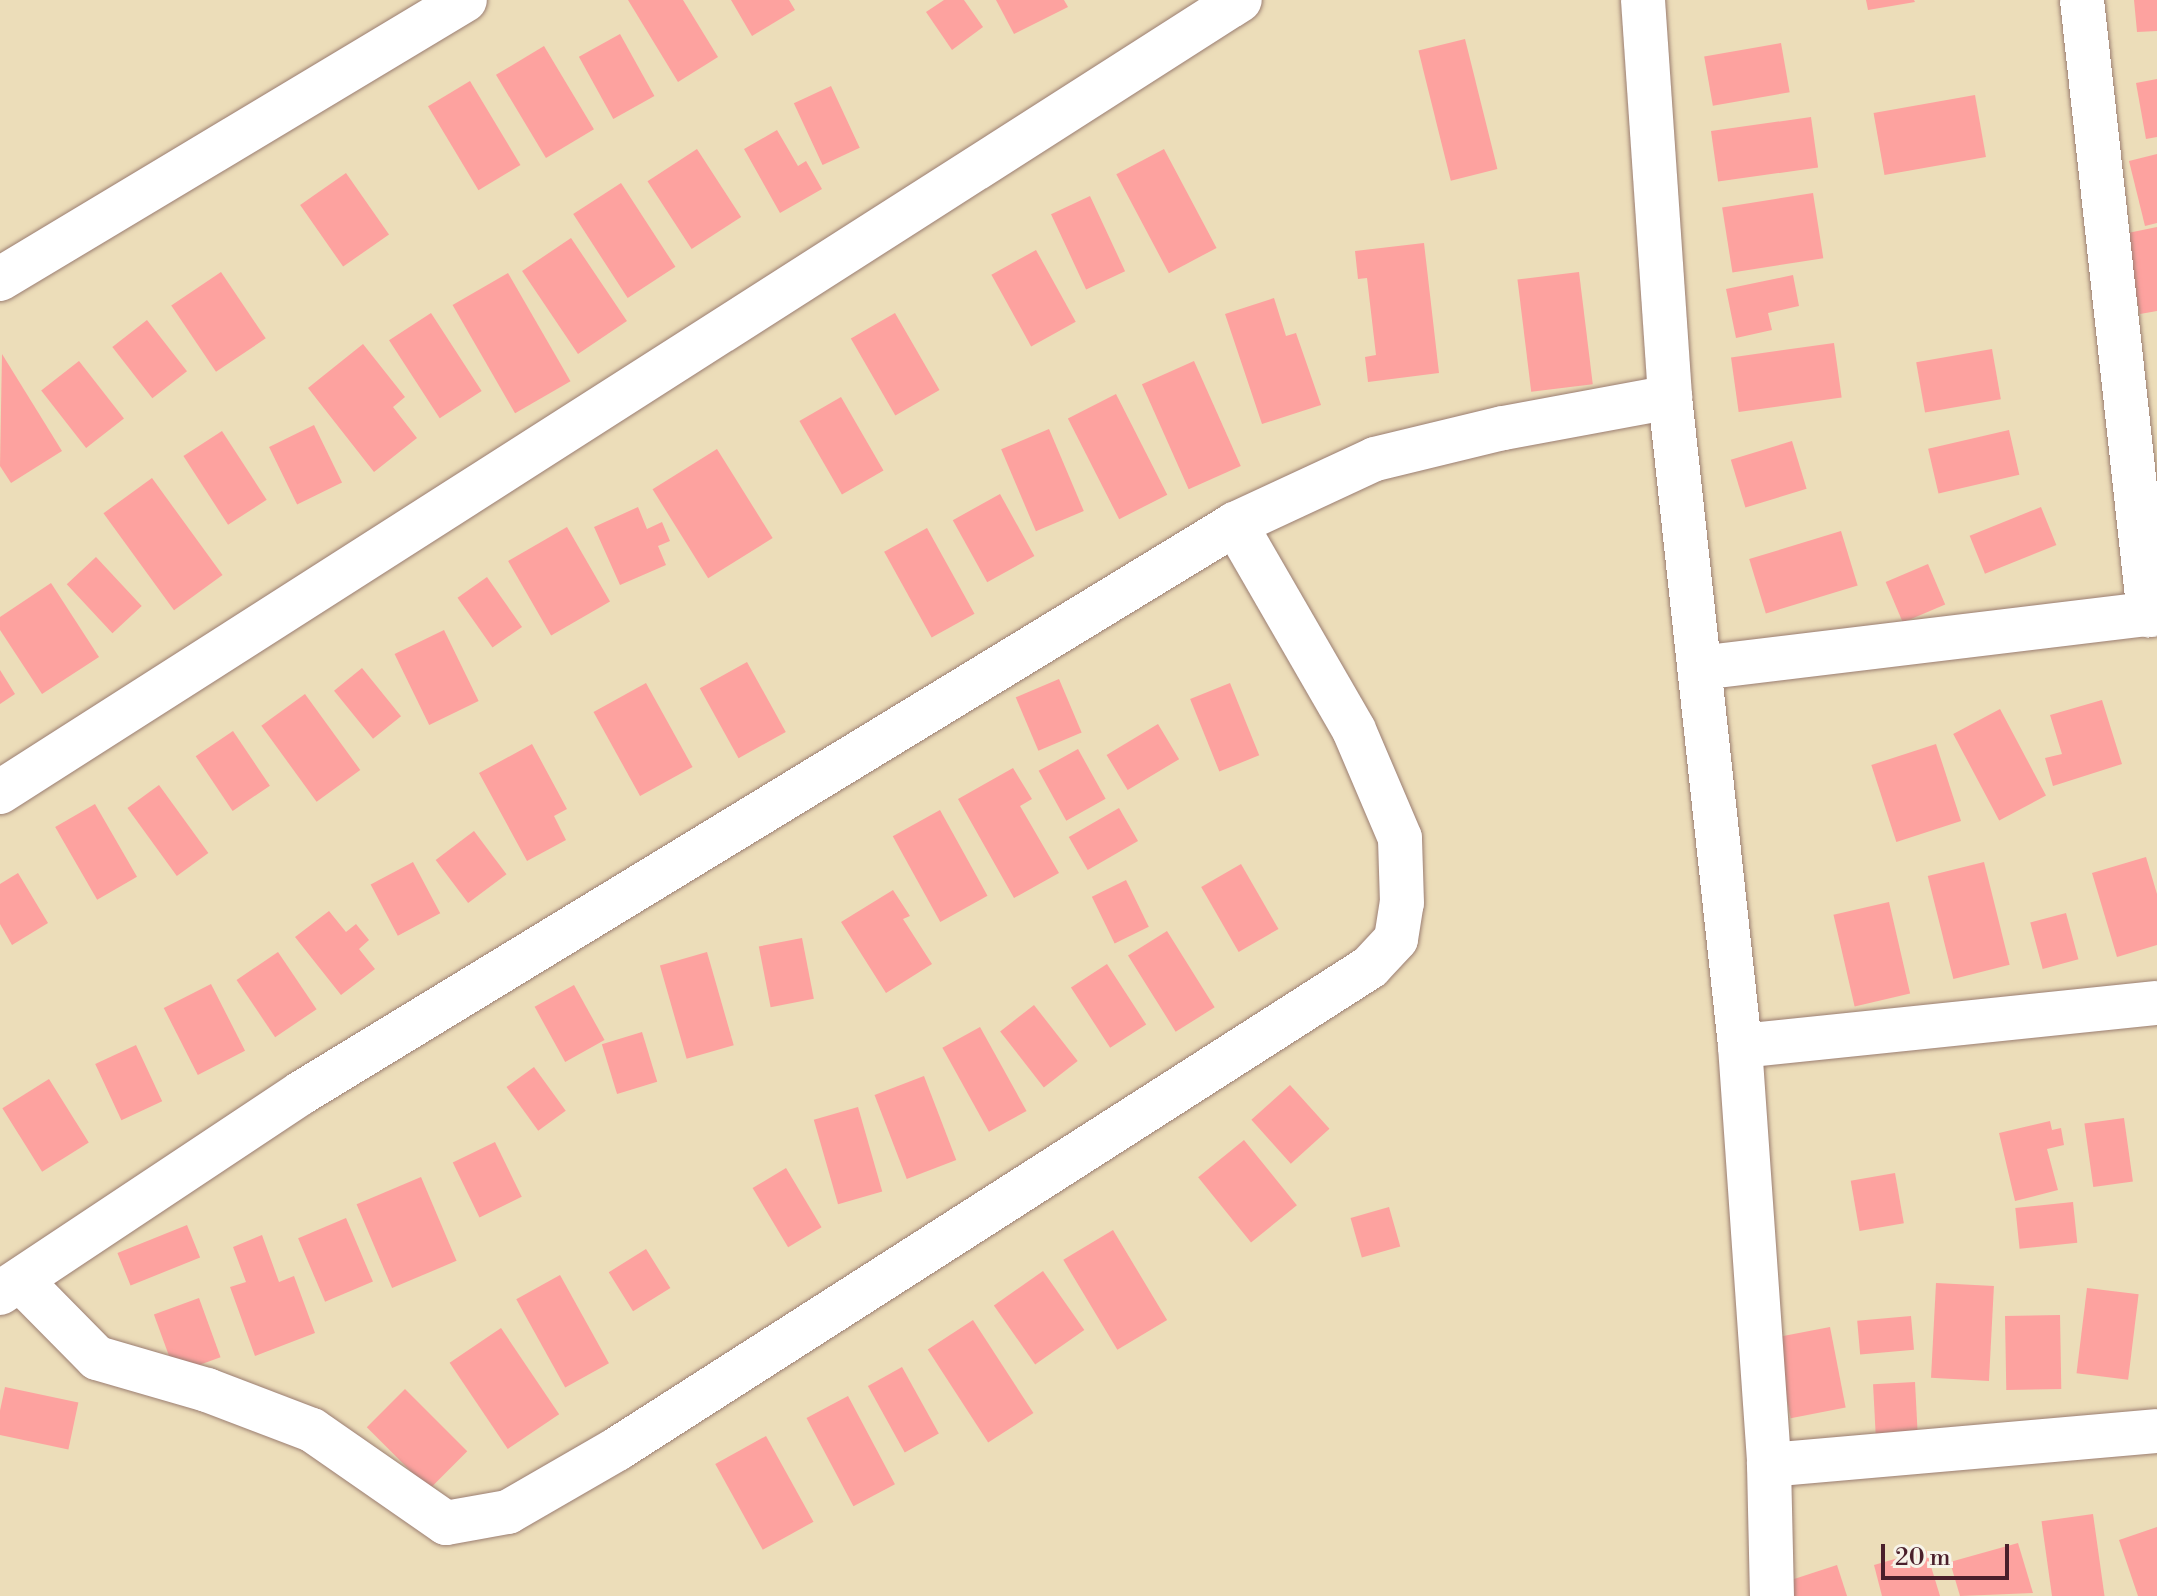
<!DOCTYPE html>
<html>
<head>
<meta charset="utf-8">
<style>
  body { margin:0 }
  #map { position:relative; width:2157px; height:1596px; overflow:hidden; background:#ecddb9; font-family:"Libre Bodoni",serif }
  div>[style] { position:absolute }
  .building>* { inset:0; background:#fda29f; transform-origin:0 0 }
  .roads { filter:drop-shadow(0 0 2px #9b7e72) drop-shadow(0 0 2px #9b7e72) }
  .street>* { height:44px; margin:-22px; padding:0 22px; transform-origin:22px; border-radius:22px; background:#fff }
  span { translate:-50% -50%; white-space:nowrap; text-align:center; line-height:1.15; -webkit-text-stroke:6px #f7f3e8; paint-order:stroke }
  .scale { position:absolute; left:1881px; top:1544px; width:128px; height:36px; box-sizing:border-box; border:4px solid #4a1f2b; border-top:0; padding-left:10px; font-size:24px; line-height:28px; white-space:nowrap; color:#4a1f2b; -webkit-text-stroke:6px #f7f3e8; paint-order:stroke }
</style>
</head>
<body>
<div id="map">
  <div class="building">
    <div style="clip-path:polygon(628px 0,683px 0,718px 57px,678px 82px)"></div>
    <div style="clip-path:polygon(731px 0,789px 0,795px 10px,752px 36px)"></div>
    <div style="clip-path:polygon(944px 0,964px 0,983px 27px,952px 50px,926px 12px)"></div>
    <div style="clip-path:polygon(996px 0,1064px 0,1068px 7px,1014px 34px)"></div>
    <div style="clip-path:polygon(1866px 0,1914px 0,1915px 2px,1868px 10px)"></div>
    <div style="clip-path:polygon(2134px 0,2157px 0,2157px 31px,2137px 32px)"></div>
    <div style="left:620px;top:34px;width:71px;height:47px;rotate:61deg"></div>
    <div style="left:1465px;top:39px;width:134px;height:48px;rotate:76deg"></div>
    <div style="left:1781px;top:43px;width:50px;height:78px;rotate:80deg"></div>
    <div style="left:544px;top:46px;width:97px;height:56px;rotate:59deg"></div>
    <div style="clip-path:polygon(2157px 79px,2157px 137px,2146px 139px,2136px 83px)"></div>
    <div style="left:470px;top:81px;width:98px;height:49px;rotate:59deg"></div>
    <div style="left:831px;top:86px;width:68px;height:41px;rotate:65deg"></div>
    <div style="left:1975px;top:95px;width:63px;height:103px;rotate:80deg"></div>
    <div style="left:1811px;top:117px;width:51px;height:101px;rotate:82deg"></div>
    <div style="clip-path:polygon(777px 130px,798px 166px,806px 161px,822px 189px,780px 213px,744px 149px)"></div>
    <div style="left:697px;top:149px;width:81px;height:59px;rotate:57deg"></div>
    <div style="left:1164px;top:149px;width:112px;height:54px;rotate:62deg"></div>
    <div style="clip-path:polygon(2157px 154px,2157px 223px,2145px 226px,2129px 161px)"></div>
    <div style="left:346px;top:173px;width:75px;height:56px;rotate:55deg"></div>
    <div style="left:621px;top:183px;width:100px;height:57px;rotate:57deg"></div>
    <div style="left:1813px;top:193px;width:66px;height:92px;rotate:81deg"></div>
    <div style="left:1090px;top:196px;width:83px;height:43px;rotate:65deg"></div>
    <div style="clip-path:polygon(2157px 227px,2157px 311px,2140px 314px,2123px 234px)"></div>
    <div style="left:571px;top:238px;width:100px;height:59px;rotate:56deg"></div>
    <div style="clip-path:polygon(1424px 243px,1439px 373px,1368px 382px,1365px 357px,1376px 355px,1367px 278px,1358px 279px,1355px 251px)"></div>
    <div style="left:1036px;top:250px;width:82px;height:51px;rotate:61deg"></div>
    <div style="left:221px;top:272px;width:80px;height:60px;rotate:56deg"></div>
    <div style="left:1579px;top:272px;width:113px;height:62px;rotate:83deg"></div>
    <div style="left:508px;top:273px;width:125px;height:64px;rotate:60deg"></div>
    <div style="clip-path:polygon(1793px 275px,1799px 306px,1768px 313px,1772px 330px,1736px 338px,1726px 289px)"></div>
    <div style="clip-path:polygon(1274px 298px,1286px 336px,1296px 333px,1321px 405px,1262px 424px,1225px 314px)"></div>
    <div style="left:431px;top:313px;width:93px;height:50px;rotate:57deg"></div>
    <div style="left:895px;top:313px;width:89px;height:51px;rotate:60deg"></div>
    <div style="left:147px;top:320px;width:65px;height:44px;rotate:52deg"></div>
    <div style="left:1834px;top:343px;width:55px;height:104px;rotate:82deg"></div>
    <div style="clip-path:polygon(363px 344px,405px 397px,393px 407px,417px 438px,374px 472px,308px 388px)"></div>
    <div style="left:1992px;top:349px;width:51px;height:77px;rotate:80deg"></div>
    <div style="clip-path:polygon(2px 354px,62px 451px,11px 483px,0 466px)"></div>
    <div style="left:79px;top:361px;width:73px;height:48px;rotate:52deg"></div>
    <div style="left:1194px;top:361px;width:115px;height:57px;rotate:66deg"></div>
    <div style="left:1116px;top:394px;width:113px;height:54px;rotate:63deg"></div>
    <div style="left:841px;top:397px;width:85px;height:48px;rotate:60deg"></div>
    <div style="left:314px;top:425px;width:64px;height:50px;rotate:64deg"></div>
    <div style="left:1049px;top:429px;width:89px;height:52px;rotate:67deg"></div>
    <div style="left:2009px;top:430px;width:46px;height:83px;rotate:77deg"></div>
    <div style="left:222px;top:431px;width:82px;height:46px;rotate:57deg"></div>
    <div style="left:1792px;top:441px;width:50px;height:64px;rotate:73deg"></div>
    <div style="left:717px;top:449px;width:105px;height:76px;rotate:58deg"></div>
    <div style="left:152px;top:478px;width:120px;height:60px;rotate:54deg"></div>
    <div style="left:1000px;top:494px;width:71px;height:54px;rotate:61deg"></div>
    <div style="clip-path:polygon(638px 507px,647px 529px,662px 522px,670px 541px,658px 546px,666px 565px,620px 585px,594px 527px)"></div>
    <div style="left:2041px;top:507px;width:41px;height:77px;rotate:68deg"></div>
    <div style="left:567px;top:527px;width:86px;height:68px;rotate:60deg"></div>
    <div style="left:927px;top:528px;width:98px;height:49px;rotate:61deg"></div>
    <div style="left:1841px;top:531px;width:57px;height:96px;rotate:73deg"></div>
    <div style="left:96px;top:557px;width:67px;height:40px;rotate:47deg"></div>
    <div style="left:1928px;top:564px;width:44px;height:46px;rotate:67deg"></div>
    <div style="left:487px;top:577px;width:61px;height:36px;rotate:55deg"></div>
    <div style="clip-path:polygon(51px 583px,99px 657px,42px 694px,0 630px,0 617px)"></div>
    <div style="left:444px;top:630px;width:79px;height:55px;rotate:64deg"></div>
    <div style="left:747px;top:662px;width:80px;height:54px;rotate:61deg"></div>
    <div style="left:362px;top:668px;width:62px;height:36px;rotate:51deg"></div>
    <div style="clip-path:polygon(0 670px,15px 694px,0 704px)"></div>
    <div style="left:1059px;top:679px;width:58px;height:47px;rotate:67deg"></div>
    <div style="left:646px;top:683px;width:96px;height:60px;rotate:61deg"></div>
    <div style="left:1230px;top:683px;width:78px;height:43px;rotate:68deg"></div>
    <div style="left:305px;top:694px;width:94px;height:54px;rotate:54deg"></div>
    <div style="clip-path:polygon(2102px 700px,2122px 764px,2053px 786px,2045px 758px,2062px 754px,2050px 715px)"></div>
    <div style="left:2000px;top:709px;width:98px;height:53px;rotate:62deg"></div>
    <div style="left:1158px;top:724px;width:41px;height:60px;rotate:59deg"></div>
    <div style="left:233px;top:731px;width:66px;height:45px;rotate:56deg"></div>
    <div style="clip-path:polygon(532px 744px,567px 809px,554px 816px,566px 840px,527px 861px,479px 773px)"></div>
    <div style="left:1936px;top:744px;width:81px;height:68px;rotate:72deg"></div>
    <div style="left:1078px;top:749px;width:57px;height:45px;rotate:61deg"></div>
    <div style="clip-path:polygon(1013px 768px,1032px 799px,1020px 806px,1059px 873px,1014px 898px,958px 799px)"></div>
    <div style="left:159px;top:785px;width:84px;height:39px;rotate:54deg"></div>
    <div style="left:95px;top:804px;width:84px;height:46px;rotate:60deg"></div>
    <div style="left:1119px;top:808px;width:38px;height:58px;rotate:60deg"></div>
    <div style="left:940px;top:810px;width:98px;height:54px;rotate:61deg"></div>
    <div style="left:474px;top:831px;width:54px;height:48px;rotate:53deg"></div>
    <div style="clip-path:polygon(2146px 857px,2157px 894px,2157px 945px,2117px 957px,2092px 873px)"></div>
    <div style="left:413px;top:862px;width:58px;height:48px;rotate:62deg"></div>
    <div style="left:1984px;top:862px;width:106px;height:58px;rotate:76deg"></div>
    <div style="left:1241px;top:864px;width:75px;height:46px;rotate:60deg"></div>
    <div style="clip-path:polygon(18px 873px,48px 923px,12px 945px,0 924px,0 884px)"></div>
    <div style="left:1126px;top:880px;width:52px;height:38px;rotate:64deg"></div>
    <div style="clip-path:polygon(893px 890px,910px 916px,903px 919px,932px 964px,886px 993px,841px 922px)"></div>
    <div style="left:1889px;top:902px;width:94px;height:57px;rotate:77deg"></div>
    <div style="clip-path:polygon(329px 911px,346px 932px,356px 924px,369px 940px,359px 949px,375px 969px,341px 995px,295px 937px)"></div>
    <div style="left:2066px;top:913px;width:48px;height:37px;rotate:75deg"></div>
    <div style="left:1167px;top:931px;width:90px;height:46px;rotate:58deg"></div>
    <div style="left:802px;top:938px;width:62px;height:44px;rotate:79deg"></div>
    <div style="left:278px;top:952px;width:69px;height:50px;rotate:56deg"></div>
    <div style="left:707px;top:952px;width:97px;height:49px;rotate:74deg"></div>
    <div style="left:1107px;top:964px;width:72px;height:43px;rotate:57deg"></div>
    <div style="left:211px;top:984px;width:75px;height:53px;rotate:63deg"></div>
    <div style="left:574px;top:985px;width:63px;height:45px;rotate:61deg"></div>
    <div style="left:1034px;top:1005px;width:71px;height:43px;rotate:52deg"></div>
    <div style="left:980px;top:1027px;width:96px;height:43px;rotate:61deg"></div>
    <div style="left:642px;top:1032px;width:52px;height:42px;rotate:73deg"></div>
    <div style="left:136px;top:1045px;width:62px;height:45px;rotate:65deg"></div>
    <div style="left:534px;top:1067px;width:54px;height:34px;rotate:54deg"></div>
    <div style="left:924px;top:1076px;width:90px;height:53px;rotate:69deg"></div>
    <div style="left:49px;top:1079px;width:75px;height:55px;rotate:58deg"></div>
    <div style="left:1290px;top:1085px;width:59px;height:52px;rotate:48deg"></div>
    <div style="left:858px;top:1107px;width:88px;height:46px;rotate:74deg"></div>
    <div style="left:2124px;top:1118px;width:64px;height:40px;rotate:82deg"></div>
    <div style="clip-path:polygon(2050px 1121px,2052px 1130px,2061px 1128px,2064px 1145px,2047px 1149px,2058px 1190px,2015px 1201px,1999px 1133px)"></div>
    <div style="left:1244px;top:1140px;width:84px;height:59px;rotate:51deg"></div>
    <div style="left:495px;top:1142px;width:61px;height:47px;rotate:64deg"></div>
    <div style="left:786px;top:1168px;width:69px;height:39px;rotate:59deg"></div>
    <div style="left:1895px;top:1173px;width:51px;height:45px;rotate:80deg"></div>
    <div style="left:421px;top:1177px;width:91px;height:70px;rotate:67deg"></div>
    <div style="left:2073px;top:1202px;width:41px;height:58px;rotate:84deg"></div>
    <div style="left:1389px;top:1207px;width:41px;height:40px;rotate:74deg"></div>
    <div style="left:346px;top:1218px;width:69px;height:52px;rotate:67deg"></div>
    <div style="left:187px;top:1225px;width:35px;height:75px;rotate:68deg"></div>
    <div style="left:1113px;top:1230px;width:105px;height:58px;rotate:59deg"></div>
    <div style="clip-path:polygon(262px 1235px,279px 1282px,294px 1276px,315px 1333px,255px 1356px,230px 1287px,246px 1282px,233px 1247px)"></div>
    <div style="left:646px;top:1249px;width:46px;height:44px;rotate:58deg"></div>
    <div style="left:1043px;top:1271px;width:72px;height:60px;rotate:55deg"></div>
    <div style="left:560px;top:1275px;width:101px;height:50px;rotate:61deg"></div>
    <div style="left:1936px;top:1283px;width:58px;height:95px;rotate:3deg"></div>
    <div style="left:2087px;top:1288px;width:52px;height:86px;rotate:7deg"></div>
    <div style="left:199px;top:1298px;width:63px;height:48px;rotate:70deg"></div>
    <div style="left:2060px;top:1315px;width:74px;height:55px;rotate:89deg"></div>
    <div style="left:1911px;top:1316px;width:34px;height:54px;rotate:85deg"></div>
    <div style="left:973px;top:1320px;width:111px;height:54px;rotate:57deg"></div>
    <div style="left:1830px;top:1327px;width:82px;height:56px;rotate:79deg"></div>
    <div style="left:501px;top:1328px;width:104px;height:62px;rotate:56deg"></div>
    <div style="left:902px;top:1367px;width:76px;height:39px;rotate:61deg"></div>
    <div style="left:1915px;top:1382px;width:60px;height:42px;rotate:87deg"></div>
    <div style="left:5px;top:1387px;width:75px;height:48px;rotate:12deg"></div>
    <div style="left:405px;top:1389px;width:88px;height:54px;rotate:45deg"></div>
    <div style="left:848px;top:1396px;width:100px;height:47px;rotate:62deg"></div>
    <div style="left:766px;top:1436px;width:98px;height:58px;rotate:61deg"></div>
    <div style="left:2093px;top:1514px;width:83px;height:52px;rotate:82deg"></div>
    <div style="clip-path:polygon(2157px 1527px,2157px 1596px,2138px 1596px,2119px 1540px)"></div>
    <div style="clip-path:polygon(2018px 1543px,2033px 1593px,1960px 1596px,1950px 1562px)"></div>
    <div style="clip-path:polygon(1926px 1550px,1940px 1596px,1882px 1596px,1874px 1565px)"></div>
    <div style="clip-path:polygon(1837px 1565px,1847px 1596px,1793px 1596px,1788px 1581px)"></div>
  </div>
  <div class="roads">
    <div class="street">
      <div style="left:1643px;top:0;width:398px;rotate:86.1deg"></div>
      <div style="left:1670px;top:397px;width:653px;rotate:83.84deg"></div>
      <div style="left:1740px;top:1046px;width:420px;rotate:86deg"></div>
      <div style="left:1769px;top:1465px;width:131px;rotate:88.7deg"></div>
      <div style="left:2082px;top:0;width:619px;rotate:83.78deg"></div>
      <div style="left:0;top:279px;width:542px;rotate:-30.96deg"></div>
      <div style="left:1700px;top:668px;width:460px;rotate:-6.9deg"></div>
      <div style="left:0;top:792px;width:1471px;rotate:-32.57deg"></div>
      <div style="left:1740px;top:1046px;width:419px;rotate:-5.9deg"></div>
      <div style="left:21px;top:1281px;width:108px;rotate:45.4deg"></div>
      <div style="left:97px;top:1358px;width:115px;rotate:16.2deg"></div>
      <div style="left:207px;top:1390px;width:112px;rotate:20.9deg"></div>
      <div style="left:312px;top:1430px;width:163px;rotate:34.8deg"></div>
      <div style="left:446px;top:1523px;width:63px;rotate:-10.1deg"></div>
      <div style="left:508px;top:1512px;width:126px;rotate:-30deg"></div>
      <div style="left:617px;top:1449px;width:894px;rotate:-32.62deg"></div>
      <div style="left:1370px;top:967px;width:38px;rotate:-47deg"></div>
      <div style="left:1396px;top:939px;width:36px;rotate:-81deg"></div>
      <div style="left:1402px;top:903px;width:65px;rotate:-91.8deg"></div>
      <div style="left:1400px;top:838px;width:117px;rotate:-113.1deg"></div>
      <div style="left:1354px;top:730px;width:238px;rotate:-120deg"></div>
      <div style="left:0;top:1293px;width:361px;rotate:-33.6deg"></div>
      <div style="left:301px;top:1093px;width:1094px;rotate:-31.35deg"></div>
      <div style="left:1235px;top:524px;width:154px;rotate:-24.9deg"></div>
      <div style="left:1375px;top:459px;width:132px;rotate:-13.6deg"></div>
      <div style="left:1503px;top:428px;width:170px;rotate:-10.5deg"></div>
      <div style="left:1769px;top:1465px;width:389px;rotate:-5deg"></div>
    </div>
  </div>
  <div class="scale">20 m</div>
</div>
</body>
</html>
